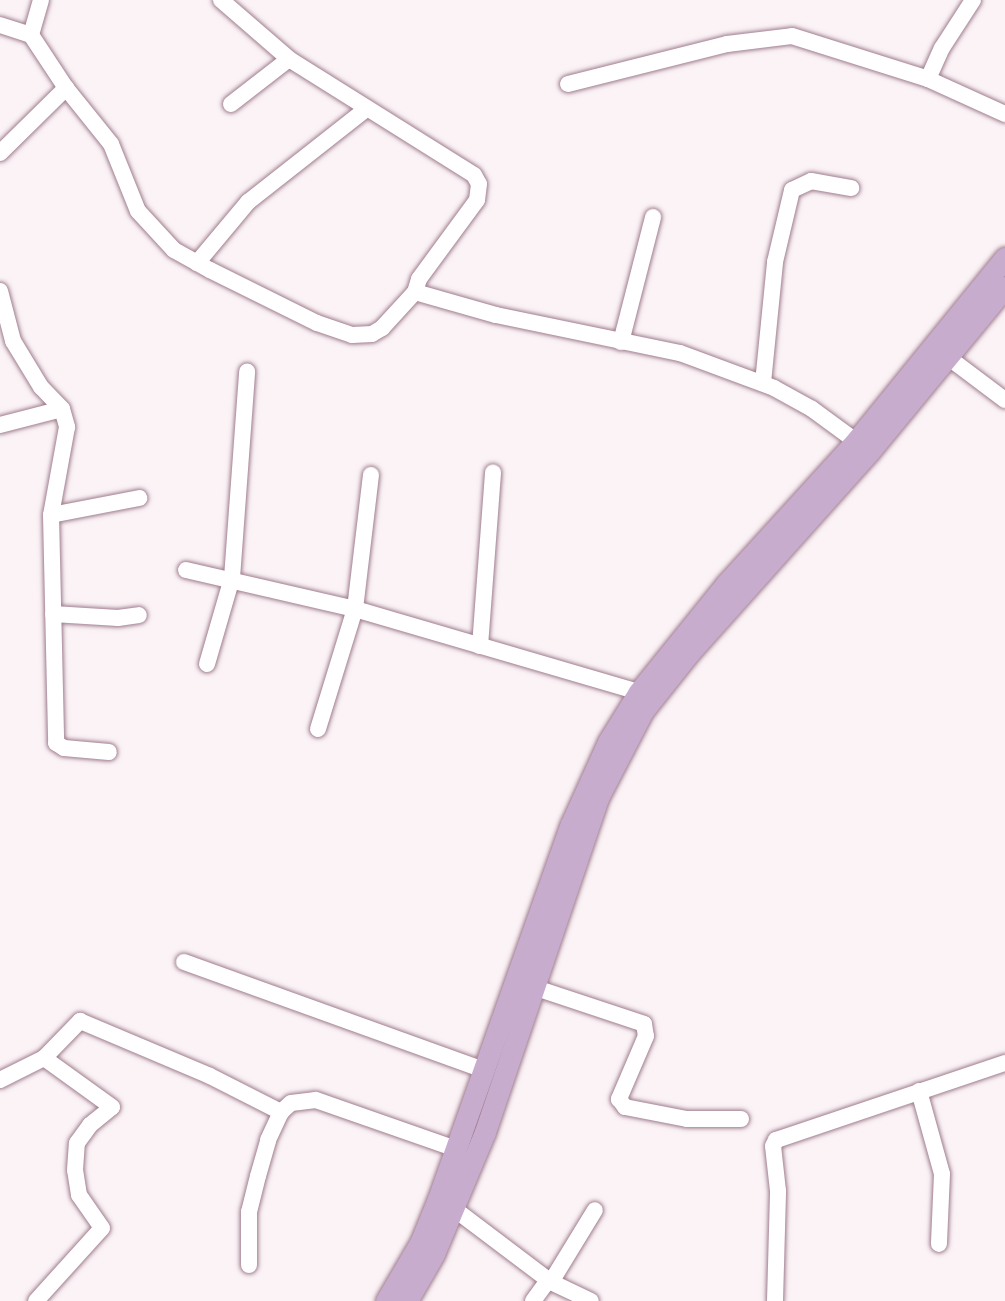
<!DOCTYPE html>
<html>
<head>
<meta charset="utf-8">
<style>
  body { margin:0 }
  #map { position:relative; width:1005px; height:1301px; overflow:hidden; background:#fbf3f6; font-family:"Alegreya Sans",sans-serif }
  div>[style] { position:absolute }
  .roads { filter:drop-shadow(0 0 2px #9f7c8d) drop-shadow(0 0 2px #9f7c8d) }
  .minor>* { height:16px; margin:-8px; padding:0 8px; transform-origin:8px; border-radius:8px; background:#fff }
  .major>* { height:21px; margin:-10.5px; padding:0 10.5px; transform-origin:10.5px; border-radius:10.5px; background:#c7acce }
  span { translate:-50% -50%; white-space:nowrap; text-align:center; line-height:1.15; -webkit-text-stroke:6px #fbf3f6; paint-order:stroke }
</style>
</head>
<body>
<div id="map">
  <div class="roads">
    <div class="minor">
      <div style="left:41px;top:0;width:36px;rotate:106deg"></div>
      <div style="left:31px;top:35px;width:64px;rotate:56.6deg"></div>
      <div style="left:66px;top:88px;width:72px;rotate:51.2deg"></div>
      <div style="left:111px;top:144px;width:72px;rotate:68.1deg"></div>
      <div style="left:138px;top:211px;width:53px;rotate:47.3deg"></div>
      <div style="left:174px;top:250px;width:41px;rotate:29.1deg"></div>
      <div style="left:210px;top:270px;width:119px;rotate:26.4deg"></div>
      <div style="left:317px;top:323px;width:37px;rotate:19deg"></div>
      <div style="left:352px;top:335px;width:20px;rotate:-3deg"></div>
      <div style="left:372px;top:334px;width:12px;rotate:-31deg"></div>
      <div style="left:382px;top:328px;width:49px;rotate:-47.5deg"></div>
      <div style="left:415px;top:292px;width:84px;rotate:15.9deg"></div>
      <div style="left:496px;top:315px;width:188px;rotate:11.7deg"></div>
      <div style="left:680px;top:353px;width:100px;rotate:20.4deg"></div>
      <div style="left:774px;top:388px;width:43px;rotate:28.9deg"></div>
      <div style="left:812px;top:409px;width:66px;rotate:36.3deg"></div>
      <div style="left:221px;top:0;width:90px;rotate:40.9deg"></div>
      <div style="left:289px;top:59px;width:218px;rotate:32.1deg"></div>
      <div style="left:474px;top:175px;width:10px;rotate:61deg"></div>
      <div style="left:479px;top:184px;width:16px;rotate:97deg"></div>
      <div style="left:477px;top:200px;width:98px;rotate:126.3deg"></div>
      <div style="left:419px;top:279px;width:14px;rotate:107deg"></div>
      <div style="left:0;top:25px;width:33px;rotate:18deg"></div>
      <div style="left:928px;top:79px;width:34px;rotate:-66deg"></div>
      <div style="left:942px;top:48px;width:57px;rotate:-57.1deg"></div>
      <div style="left:568px;top:84px;width:164px;rotate:-14.1deg"></div>
      <div style="left:727px;top:44px;width:65px;rotate:-7deg"></div>
      <div style="left:792px;top:36px;width:143px;rotate:17.5deg"></div>
      <div style="left:928px;top:79px;width:85px;rotate:24.4deg"></div>
      <div style="left:231px;top:104px;width:73px;rotate:-37.8deg"></div>
      <div style="left:0;top:153px;width:93px;rotate:-44.6deg"></div>
      <div style="left:197px;top:263px;width:80px;rotate:-50.1deg"></div>
      <div style="left:248px;top:202px;width:150px;rotate:-38.2deg"></div>
      <div style="left:0;top:291px;width:52px;rotate:75.4deg"></div>
      <div style="left:13px;top:341px;width:54px;rotate:58.7deg"></div>
      <div style="left:41px;top:387px;width:30px;rotate:46deg"></div>
      <div style="left:62px;top:409px;width:19px;rotate:74deg"></div>
      <div style="left:67px;top:427px;width:89px;rotate:100.3deg"></div>
      <div style="left:51px;top:515px;width:228px;rotate:88.7deg"></div>
      <div style="left:56px;top:743px;width:9px;rotate:32deg"></div>
      <div style="left:64px;top:748px;width:45px;rotate:5.1deg"></div>
      <div style="left:621px;top:342px;width:129px;rotate:-75.6deg"></div>
      <div style="left:949px;top:358px;width:70px;rotate:36.9deg"></div>
      <div style="left:763px;top:383px;width:122px;rotate:-84.3deg"></div>
      <div style="left:775px;top:262px;width:74px;rotate:-76.7deg"></div>
      <div style="left:792px;top:190px;width:21px;rotate:-25deg"></div>
      <div style="left:811px;top:181px;width:41px;rotate:9.9deg"></div>
      <div style="left:0;top:425px;width:64px;rotate:-14.5deg"></div>
      <div style="left:51px;top:515px;width:90px;rotate:-10.9deg"></div>
      <div style="left:186px;top:570px;width:173px;rotate:13deg"></div>
      <div style="left:355px;top:609px;width:296px;rotate:16.3deg"></div>
      <div style="left:53px;top:614px;width:65px;rotate:3.5deg"></div>
      <div style="left:118px;top:618px;width:21px;rotate:-8deg"></div>
      <div style="left:480px;top:646px;width:174px;rotate:-85.7deg"></div>
      <div style="left:207px;top:664px;width:90px;rotate:-73.8deg"></div>
      <div style="left:232px;top:578px;width:207px;rotate:-85.8deg"></div>
      <div style="left:318px;top:729px;width:126px;rotate:-72.9deg"></div>
      <div style="left:355px;top:609px;width:135px;rotate:-83.2deg"></div>
      <div style="left:184px;top:962px;width:321px;rotate:19.8deg"></div>
      <div style="left:533px;top:987px;width:117px;rotate:18.4deg"></div>
      <div style="left:644px;top:1024px;width:12px;rotate:81deg"></div>
      <div style="left:646px;top:1036px;width:69px;rotate:113.2deg"></div>
      <div style="left:619px;top:1099px;width:10px;rotate:53deg"></div>
      <div style="left:625px;top:1107px;width:63px;rotate:11deg"></div>
      <div style="left:687px;top:1119px;width:54px"></div>
      <div style="left:0;top:1080px;width:49px;rotate:-26.6deg"></div>
      <div style="left:44px;top:1058px;width:52px;rotate:-45.8deg"></div>
      <div style="left:80px;top:1021px;width:141px;rotate:22.9deg"></div>
      <div style="left:210px;top:1076px;width:80px;rotate:26.9deg"></div>
      <div style="left:919px;top:1091px;width:86px;rotate:74.5deg"></div>
      <div style="left:942px;top:1174px;width:70px;rotate:92.5deg"></div>
      <div style="left:453px;top:1208px;width:123px;rotate:37.1deg"></div>
      <div style="left:551px;top:1282px;width:44px;rotate:25.4deg"></div>
      <div style="left:249px;top:1265px;width:53px;rotate:-90deg"></div>
      <div style="left:249px;top:1212px;width:37px;rotate:-76deg"></div>
      <div style="left:258px;top:1176px;width:37px;rotate:-74deg"></div>
      <div style="left:268px;top:1140px;width:31px;rotate:-65deg"></div>
      <div style="left:281px;top:1112px;width:13px;rotate:-42deg"></div>
      <div style="left:291px;top:1103px;width:25px;rotate:-7deg"></div>
      <div style="left:316px;top:1100px;width:148px;rotate:19.3deg"></div>
      <div style="left:551px;top:1282px;width:84px;rotate:-58.6deg"></div>
      <div style="left:36px;top:1301px;width:98px;rotate:-47.9deg"></div>
      <div style="left:102px;top:1228px;width:40px;rotate:-124.9deg"></div>
      <div style="left:79px;top:1195px;width:25px;rotate:-99deg"></div>
      <div style="left:75px;top:1170px;width:27px;rotate:-86deg"></div>
      <div style="left:77px;top:1143px;width:22px;rotate:-54deg"></div>
      <div style="left:90px;top:1125px;width:28px;rotate:-39deg"></div>
      <div style="left:112px;top:1107px;width:84px;rotate:-144.2deg"></div>
      <div style="left:533px;top:1301px;width:26px;rotate:-54deg"></div>
      <div style="left:775px;top:1301px;width:110px;rotate:-88.4deg"></div>
      <div style="left:778px;top:1191px;width:45px;rotate:-96.3deg"></div>
      <div style="left:773px;top:1146px;width:7px;rotate:-63deg"></div>
      <div style="left:776px;top:1140px;width:242px;rotate:-18.6deg"></div>
    </div>
    <div class="major">
      <div style="left:386px;top:1301px;width:69px;rotate:-59.7deg"></div>
      <div style="left:421px;top:1241px;width:45px;rotate:-68deg"></div>
      <div style="left:438px;top:1199px;width:398px;rotate:-70.5deg"></div>
      <div style="left:571px;top:824px;width:90px;rotate:-65.7deg"></div>
      <div style="left:608px;top:742px;width:59px;rotate:-58.2deg"></div>
      <div style="left:639px;top:692px;width:139px;rotate:-51.1deg"></div>
      <div style="left:726px;top:584px;width:195px;rotate:-47.7deg"></div>
      <div style="left:857px;top:440px;width:235px;rotate:-50.9deg"></div>
      <div style="left:407px;top:1301px;width:54px;rotate:-60.1deg"></div>
      <div style="left:434px;top:1254px;width:132px;rotate:-67.3deg"></div>
      <div style="left:485px;top:1132px;width:353px;rotate:-71.3deg"></div>
      <div style="left:598px;top:798px;width:98px;rotate:-62.7deg"></div>
      <div style="left:643px;top:711px;width:75px;rotate:-51.5deg"></div>
      <div style="left:690px;top:652px;width:268px;rotate:-48.2deg"></div>
      <div style="left:869px;top:452px;width:214px;rotate:-50.5deg"></div>
    </div>
  </div>
</div>
</body>
</html>
